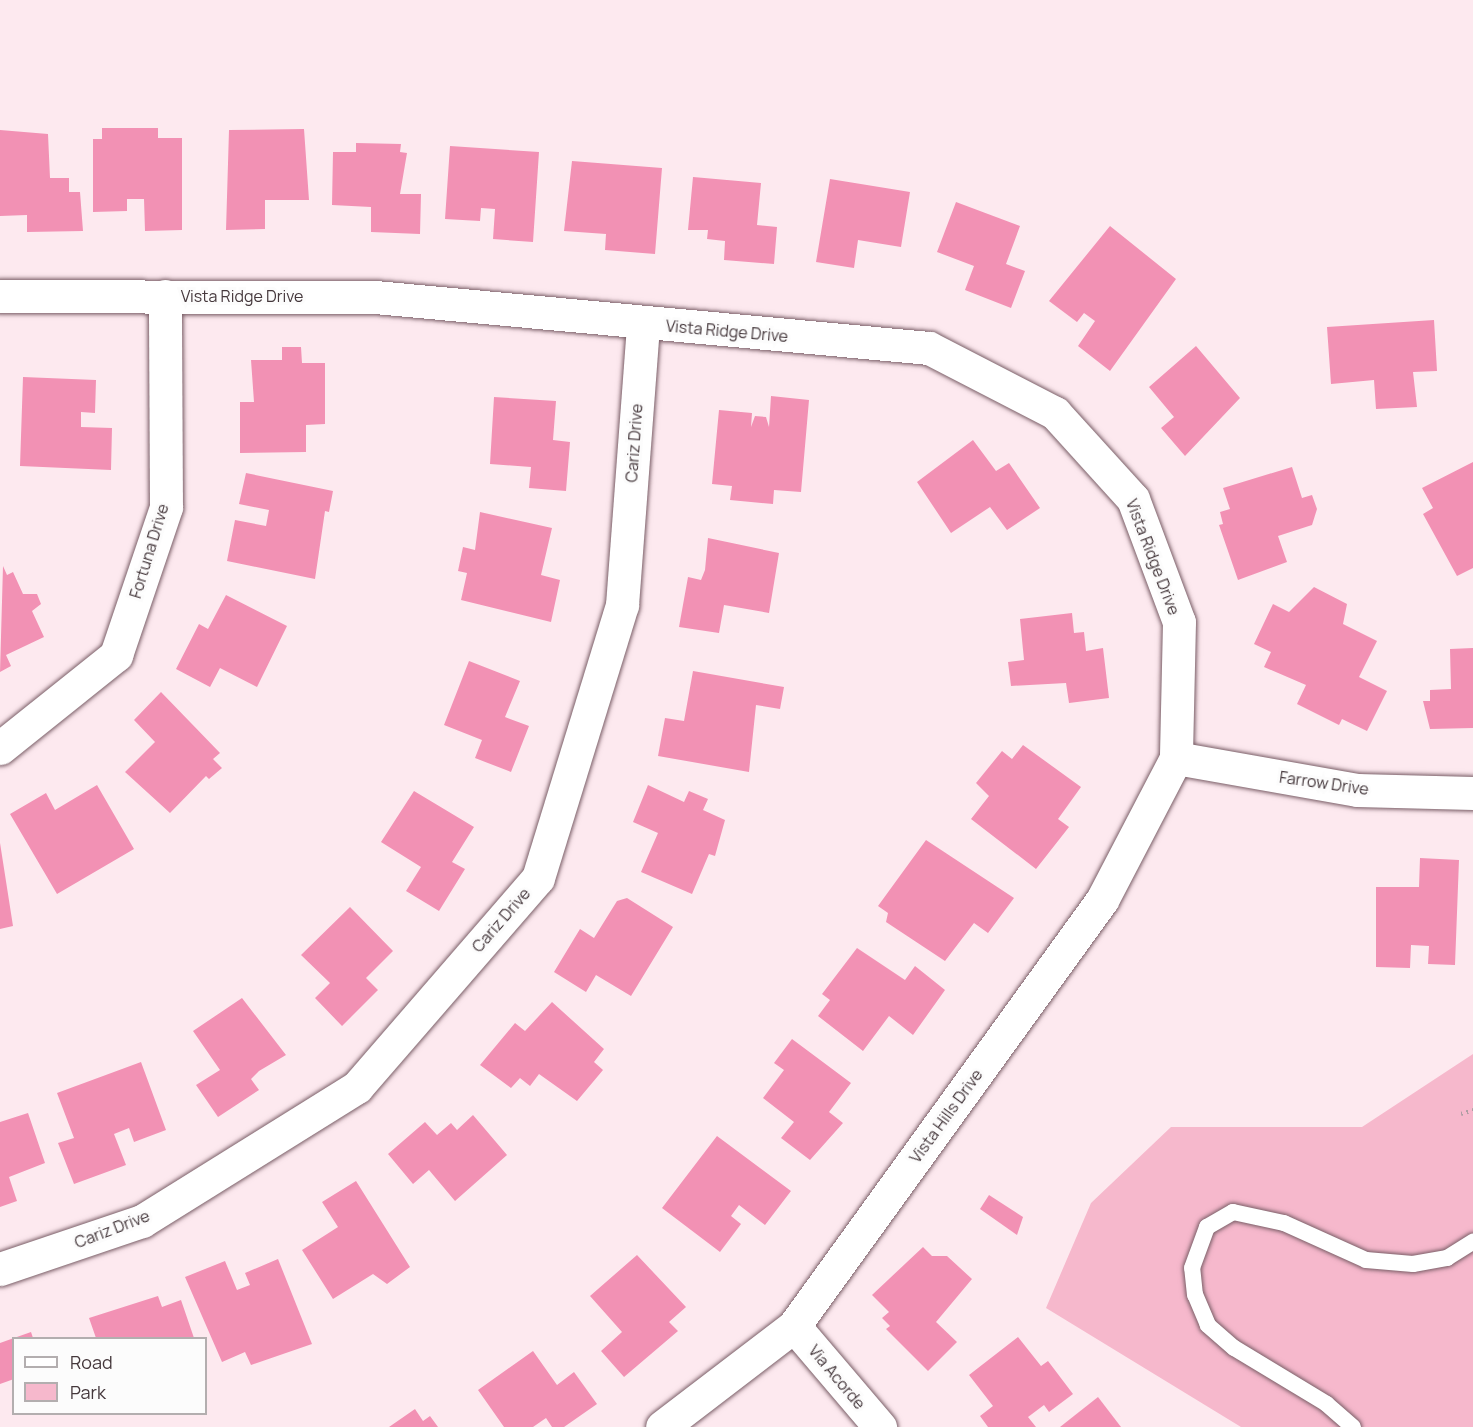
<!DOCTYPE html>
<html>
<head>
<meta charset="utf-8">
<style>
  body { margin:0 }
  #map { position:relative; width:1473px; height:1427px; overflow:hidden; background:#fde9ef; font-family:Manrope,sans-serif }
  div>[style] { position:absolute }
  .green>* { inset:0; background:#f6b8cc }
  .building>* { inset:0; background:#f291b4 }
  .path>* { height:4px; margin-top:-2px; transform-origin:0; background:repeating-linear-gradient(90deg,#ae9da3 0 1.5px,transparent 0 6px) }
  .roads { filter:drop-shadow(0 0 2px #7a5e67) drop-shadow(0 0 2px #7a5e67) }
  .lane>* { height:16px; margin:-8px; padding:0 8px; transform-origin:8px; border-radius:8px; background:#fff }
  .street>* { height:33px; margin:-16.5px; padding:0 16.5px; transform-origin:16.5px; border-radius:16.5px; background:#fff }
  span { translate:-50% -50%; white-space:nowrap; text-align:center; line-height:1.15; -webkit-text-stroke:6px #fcfcfc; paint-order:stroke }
  .street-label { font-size:16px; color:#45383c }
  .legend { position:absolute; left:12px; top:1337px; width:195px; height:78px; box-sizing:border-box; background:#fcfcfc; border:2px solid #b3aeaf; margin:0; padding:8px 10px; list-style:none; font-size:18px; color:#45383c }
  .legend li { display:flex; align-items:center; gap:12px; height:30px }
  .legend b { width:30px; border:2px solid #b3aeaf }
</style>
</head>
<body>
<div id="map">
  <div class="green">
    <div style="clip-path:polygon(1473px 1054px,1473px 1427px,1241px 1427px,1046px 1308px,1091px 1203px,1171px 1127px,1362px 1127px)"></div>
  </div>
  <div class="building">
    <div style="clip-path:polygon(102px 128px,158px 128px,158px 138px,182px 138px,182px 230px,145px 231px,144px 199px,127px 199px,127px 211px,93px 212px,93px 139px,102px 139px)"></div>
    <div style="clip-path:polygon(304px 129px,309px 200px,265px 200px,265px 229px,226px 230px,229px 130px)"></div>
    <div style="clip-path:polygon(0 130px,48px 134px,50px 178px,69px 178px,69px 192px,80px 192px,83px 231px,27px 232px,27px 215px,0 216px)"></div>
    <div style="clip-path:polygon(356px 143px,401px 144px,400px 152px,407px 153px,400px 194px,421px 194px,420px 234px,371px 232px,371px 207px,332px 205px,333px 152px,356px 152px)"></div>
    <div style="clip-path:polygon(450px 146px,539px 152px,533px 242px,493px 239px,495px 209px,481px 208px,480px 221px,445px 219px)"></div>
    <div style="clip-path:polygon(572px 161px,662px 168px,655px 254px,605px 250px,606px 234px,564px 231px)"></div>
    <div style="clip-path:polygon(693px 177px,761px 183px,757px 225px,777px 227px,774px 264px,724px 260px,725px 241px,707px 239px,708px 230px,688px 230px)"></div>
    <div style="clip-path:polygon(830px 179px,910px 192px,901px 247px,858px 240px,854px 268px,816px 262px)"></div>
    <div style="clip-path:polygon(956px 202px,1020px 226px,1006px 264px,1025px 271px,1011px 308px,965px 290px,974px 266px,937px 252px)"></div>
    <div style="clip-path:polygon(1110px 226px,1176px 279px,1110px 371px,1078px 346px,1095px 321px,1084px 313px,1077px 322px,1049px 301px)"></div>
    <div style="clip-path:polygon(1434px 320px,1437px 371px,1413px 372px,1417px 407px,1376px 409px,1374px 380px,1331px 384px,1327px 327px)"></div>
    <div style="clip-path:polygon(1196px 346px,1240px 398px,1185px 456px,1161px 428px,1174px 417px,1149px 387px)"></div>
    <div style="clip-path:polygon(282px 347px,301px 347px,302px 363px,325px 363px,325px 424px,306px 425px,306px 452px,240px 453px,240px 402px,254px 402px,251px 360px,282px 360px)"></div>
    <div style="clip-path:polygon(23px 377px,96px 380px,95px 413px,81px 412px,81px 427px,112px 428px,111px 470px,20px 466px)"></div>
    <div style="clip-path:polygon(771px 396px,809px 400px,801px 492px,774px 490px,773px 504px,730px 500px,732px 486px,712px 484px,719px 410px,752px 413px,751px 427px,755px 416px,766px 417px,769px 427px)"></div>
    <div style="clip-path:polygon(494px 397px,556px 401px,553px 440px,570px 442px,566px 491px,529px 488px,531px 467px,490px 464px)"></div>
    <div style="clip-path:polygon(973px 440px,996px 471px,1009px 463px,1040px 508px,1007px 530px,990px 507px,951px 533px,917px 482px)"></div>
    <div style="clip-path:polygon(1473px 462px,1473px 568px,1457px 576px,1423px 514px,1433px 508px,1422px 488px)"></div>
    <div style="clip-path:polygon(1292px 467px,1302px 498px,1312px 495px,1317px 509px,1312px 525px,1278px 536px,1287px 562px,1238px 580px,1219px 525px,1223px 524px,1220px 512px,1230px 509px,1223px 488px)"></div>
    <div style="clip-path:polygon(246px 473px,333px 491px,329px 512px,325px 511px,315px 579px,227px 561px,235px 520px,266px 526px,269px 510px,239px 504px)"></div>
    <div style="clip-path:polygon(480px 512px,552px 528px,541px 575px,560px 580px,551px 622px,461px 600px,467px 573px,458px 571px,463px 547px,475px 550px)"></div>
    <div style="clip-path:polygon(708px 538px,779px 553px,769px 613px,724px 605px,719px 633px,679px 627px,688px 577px,701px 580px,705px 570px)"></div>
    <div style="clip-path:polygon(3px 566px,7px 575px,13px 572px,23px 594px,37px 594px,41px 604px,32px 611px,44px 637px,6px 655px,11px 666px,0 672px)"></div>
    <div style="clip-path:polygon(1314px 587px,1347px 604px,1343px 624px,1377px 641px,1359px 677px,1387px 691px,1367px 731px,1342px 719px,1339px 725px,1297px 704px,1306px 685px,1264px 667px,1271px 652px,1254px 644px,1273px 604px,1289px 612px)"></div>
    <div style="clip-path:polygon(226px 595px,287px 626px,257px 687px,220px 668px,210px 687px,176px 669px,199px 624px,208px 629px)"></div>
    <div style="clip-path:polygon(1072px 613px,1074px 633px,1084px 632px,1086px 651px,1103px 648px,1109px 698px,1069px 703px,1066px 683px,1011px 686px,1008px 662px,1024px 660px,1020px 619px)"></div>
    <div style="clip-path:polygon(1473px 648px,1473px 728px,1430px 729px,1423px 701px,1430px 701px,1430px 690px,1451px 689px,1450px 649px)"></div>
    <div style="clip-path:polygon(469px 661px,520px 681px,505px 717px,529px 726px,511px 772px,475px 758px,482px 740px,444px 725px)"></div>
    <div style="clip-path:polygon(693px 671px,784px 687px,780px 709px,756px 705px,749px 772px,658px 756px,665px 718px,684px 721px)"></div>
    <div style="clip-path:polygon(161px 692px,220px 753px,213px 759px,222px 768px,209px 779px,206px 776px,170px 813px,125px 772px,155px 742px,134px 720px)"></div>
    <div style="clip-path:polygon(1023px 745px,1081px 787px,1058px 819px,1069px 827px,1036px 869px,971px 819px,989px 796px,976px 783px,1002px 751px,1012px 759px)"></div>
    <div style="clip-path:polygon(97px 785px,134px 849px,57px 894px,10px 814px,46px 793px,55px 810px)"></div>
    <div style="clip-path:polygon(648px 785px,684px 802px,689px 791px,708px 799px,703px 810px,725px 820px,715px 856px,709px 854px,692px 894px,641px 872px,658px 833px,633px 822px)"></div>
    <div style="clip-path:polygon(414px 791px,474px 827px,452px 862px,465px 869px,439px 911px,406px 891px,421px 867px,381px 842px)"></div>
    <div style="clip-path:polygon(926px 840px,1014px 898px,988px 933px,974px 923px,945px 961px,886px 922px,888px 913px,878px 906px)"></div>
    <div style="clip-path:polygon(0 843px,13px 926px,0 929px)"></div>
    <div style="clip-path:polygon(1420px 858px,1459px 860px,1455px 965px,1428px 964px,1429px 946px,1411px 945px,1410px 968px,1376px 967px,1376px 887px,1419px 887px)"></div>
    <div style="clip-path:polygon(627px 898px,673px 927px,631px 996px,596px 975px,586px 992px,554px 972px,580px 929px,594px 938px,617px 901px)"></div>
    <div style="clip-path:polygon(350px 907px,393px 951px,366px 978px,378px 990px,342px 1026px,315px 998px,330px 983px,301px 955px)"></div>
    <div style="clip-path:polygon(857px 948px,905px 980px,915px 966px,945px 990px,913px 1035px,889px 1016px,863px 1051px,818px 1016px,830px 1000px,822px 994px)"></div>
    <div style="clip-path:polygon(242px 998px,286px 1055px,259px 1071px,251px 1079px,259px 1090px,218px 1117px,196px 1085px,220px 1070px,193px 1031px)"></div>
    <div style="clip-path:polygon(552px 1002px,604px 1049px,594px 1062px,603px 1070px,577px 1101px,539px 1074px,530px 1086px,520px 1078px,511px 1088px,480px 1065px,515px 1023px,525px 1031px)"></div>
    <div style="clip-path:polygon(792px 1039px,851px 1083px,829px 1112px,843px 1123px,810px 1160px,781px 1138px,794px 1122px,763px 1098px,784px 1070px,774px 1063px)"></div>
    <div style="clip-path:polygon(141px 1062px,166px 1130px,134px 1142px,129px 1128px,114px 1134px,126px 1165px,74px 1184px,58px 1143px,74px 1138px,57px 1093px)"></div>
    <div style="clip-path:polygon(28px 1113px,45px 1163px,9px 1177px,17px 1201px,0 1207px,0 1122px)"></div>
    <div style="clip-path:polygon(473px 1115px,507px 1155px,455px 1201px,429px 1170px,413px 1184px,388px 1154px,425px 1122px,437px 1135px,451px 1123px,457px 1130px)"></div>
    <div style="clip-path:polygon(717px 1136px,791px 1191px,765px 1225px,739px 1205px,731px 1216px,741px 1224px,720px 1252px,662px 1208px)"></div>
    <div style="clip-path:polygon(356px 1181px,410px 1267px,387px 1284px,373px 1274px,333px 1299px,302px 1250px,338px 1227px,322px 1202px)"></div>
    <div style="clip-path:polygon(989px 1195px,1023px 1217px,1017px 1235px,980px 1209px)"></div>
    <div style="clip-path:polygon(923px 1247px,932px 1256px,947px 1256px,972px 1279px,936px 1322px,957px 1342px,928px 1371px,886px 1329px,890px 1326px,882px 1318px,889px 1312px,872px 1295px)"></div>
    <div style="clip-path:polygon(637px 1255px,686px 1307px,669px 1322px,678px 1331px,624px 1377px,601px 1351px,622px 1332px,590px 1296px)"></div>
    <div style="clip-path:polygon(278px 1259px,312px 1344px,251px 1365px,245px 1352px,222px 1362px,185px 1277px,225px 1261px,237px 1290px,250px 1285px,245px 1273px)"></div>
    <div style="clip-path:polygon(158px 1296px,162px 1307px,181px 1300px,194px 1338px,96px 1338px,89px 1318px)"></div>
    <div style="clip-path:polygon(31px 1332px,33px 1338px,14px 1338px)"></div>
    <div style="clip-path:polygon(1018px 1337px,1041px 1366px,1048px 1361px,1073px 1394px,1049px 1412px,1044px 1405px,1028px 1417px,1036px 1427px,988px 1427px,980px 1416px,993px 1406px,969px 1375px)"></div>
    <div style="clip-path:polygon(14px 1338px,14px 1379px,0 1384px,0 1343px)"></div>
    <div style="clip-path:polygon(533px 1351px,557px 1385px,574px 1372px,597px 1404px,564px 1427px,552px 1427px,546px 1418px,533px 1427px,504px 1427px,478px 1390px)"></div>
    <div style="clip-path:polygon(1098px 1397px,1121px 1427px,1060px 1427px)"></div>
    <div style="clip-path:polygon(415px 1409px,423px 1421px,430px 1416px,438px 1427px,389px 1427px)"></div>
  </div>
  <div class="path">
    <div style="left:1461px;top:1114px;width:13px;rotate:-18deg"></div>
  </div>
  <div class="roads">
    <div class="lane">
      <div style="left:1353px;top:1427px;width:35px;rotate:-139deg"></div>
      <div style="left:1327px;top:1404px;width:109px;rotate:-148.9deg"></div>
      <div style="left:1234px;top:1348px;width:35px;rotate:-139deg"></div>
      <div style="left:1208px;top:1325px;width:33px;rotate:-113deg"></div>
      <div style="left:1195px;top:1295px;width:27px;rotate:-96deg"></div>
      <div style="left:1192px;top:1268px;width:44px;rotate:-69.9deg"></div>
      <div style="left:1207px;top:1227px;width:30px;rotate:-30deg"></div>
      <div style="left:1233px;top:1212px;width:52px;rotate:12.2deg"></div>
      <div style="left:1284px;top:1223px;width:90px;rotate:24.3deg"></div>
      <div style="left:1366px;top:1260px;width:47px;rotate:4.9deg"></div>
      <div style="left:1413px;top:1264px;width:35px;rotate:-10deg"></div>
      <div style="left:1447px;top:1258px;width:31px;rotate:-32deg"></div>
    </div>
    <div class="street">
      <div style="left:0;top:296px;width:375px;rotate:0.2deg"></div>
      <div style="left:375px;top:297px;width:556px;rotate:5.26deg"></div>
      <div style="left:929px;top:348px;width:142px;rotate:27.3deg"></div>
      <div style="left:1055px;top:413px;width:116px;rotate:47.8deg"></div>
      <div style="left:1133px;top:499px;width:131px;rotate:69.5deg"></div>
      <div style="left:1179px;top:622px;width:136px;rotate:91.3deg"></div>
      <div style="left:1176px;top:758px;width:160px;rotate:117.5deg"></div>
      <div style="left:1102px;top:900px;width:526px;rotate:125.87deg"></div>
      <div style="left:794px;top:1326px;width:166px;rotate:142.6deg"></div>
      <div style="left:0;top:748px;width:149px;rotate:-38.7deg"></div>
      <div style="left:116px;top:655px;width:156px;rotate:-71.3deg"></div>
      <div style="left:166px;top:507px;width:211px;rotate:-90.3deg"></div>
      <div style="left:1176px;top:758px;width:184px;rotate:10deg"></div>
      <div style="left:1357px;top:790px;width:116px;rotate:1.5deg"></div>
      <div style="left:0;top:1269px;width:150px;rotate:-18.7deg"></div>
      <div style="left:142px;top:1221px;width:253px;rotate:-31.9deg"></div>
      <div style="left:357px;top:1087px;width:276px;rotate:-49.1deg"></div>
      <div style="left:538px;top:878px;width:286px;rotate:-72.9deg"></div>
      <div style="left:622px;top:605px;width:283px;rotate:-85.7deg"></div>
      <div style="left:794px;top:1326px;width:133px;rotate:49.6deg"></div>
    </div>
  </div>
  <div class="street-label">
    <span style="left:242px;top:296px">Vista Ridge Drive</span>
    <span style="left:727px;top:331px;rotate:5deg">Vista Ridge Drive</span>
    <span style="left:634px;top:443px;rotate:-86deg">Cariz Drive</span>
    <span style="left:149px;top:551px;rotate:-73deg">Fortuna Drive</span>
    <span style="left:1153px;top:557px;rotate:69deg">Vista Ridge Drive</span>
    <span style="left:1324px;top:783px;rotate:8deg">Farrow Drive</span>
    <span style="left:501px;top:920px;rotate:-49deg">Cariz Drive</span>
    <span style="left:946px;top:1116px;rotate:-54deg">Vista Hills Drive</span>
    <span style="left:112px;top:1229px;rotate:-21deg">Cariz Drive</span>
    <span style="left:837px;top:1377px;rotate:50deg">Via Acorde</span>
  </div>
  <ul class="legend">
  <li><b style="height:8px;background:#fff"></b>Road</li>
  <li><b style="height:16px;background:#f6b8cc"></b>Park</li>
  </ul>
</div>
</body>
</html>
